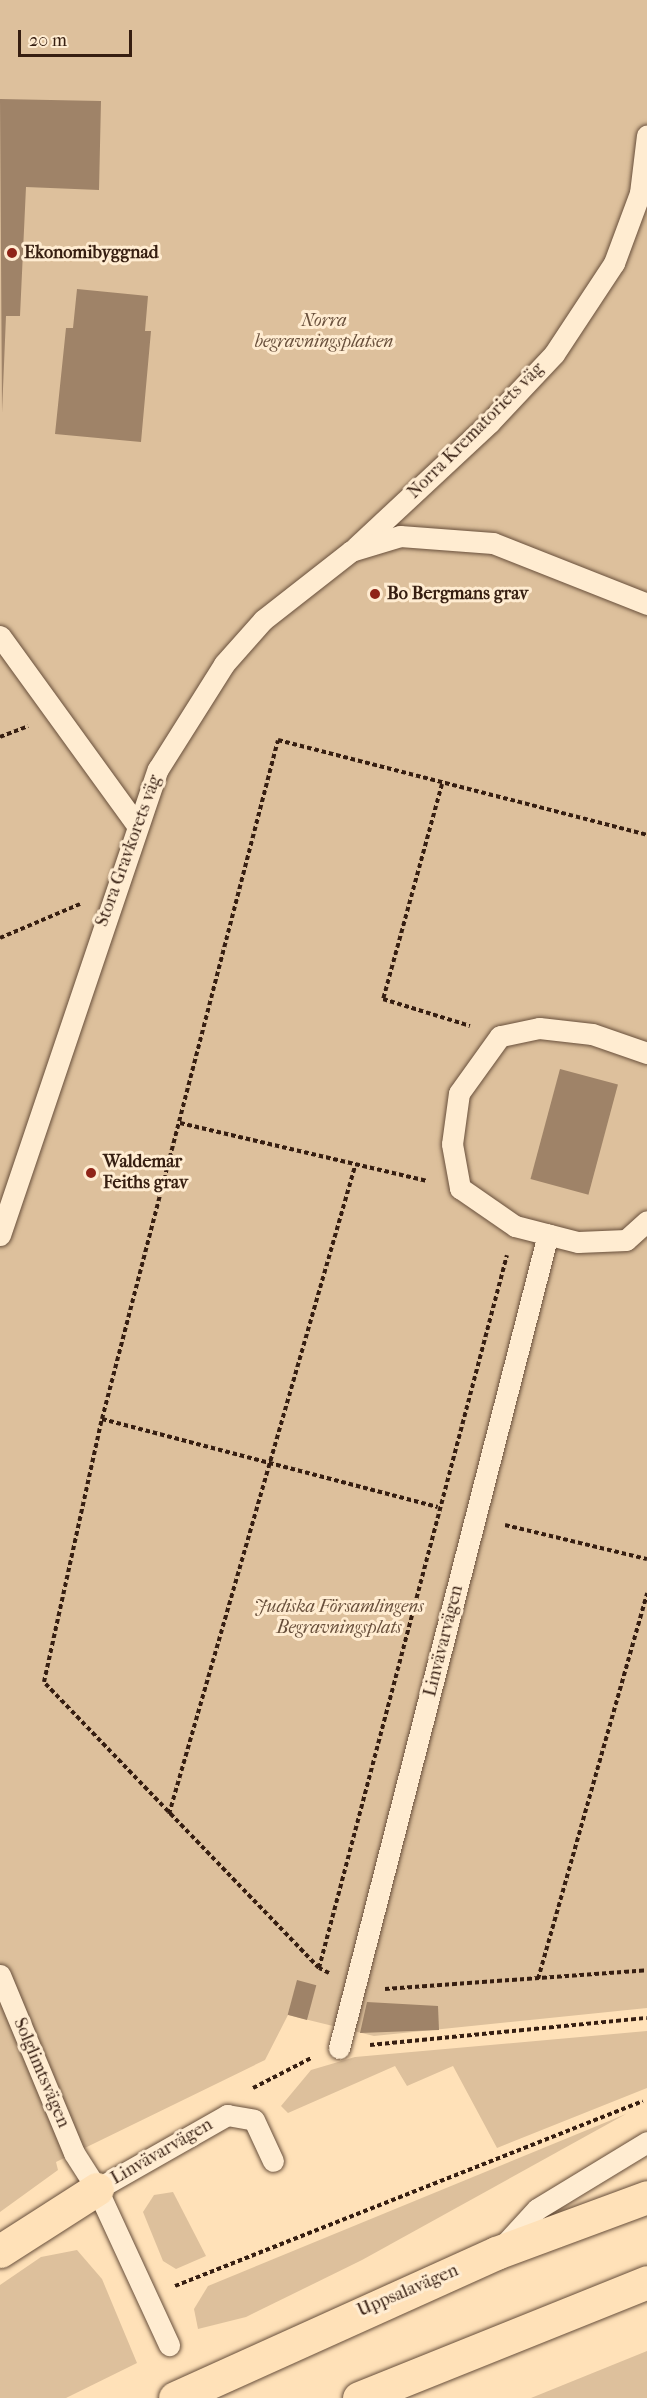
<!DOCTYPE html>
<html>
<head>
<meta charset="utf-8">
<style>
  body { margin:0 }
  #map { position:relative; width:647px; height:2398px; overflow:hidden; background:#ffe1b8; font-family:"IM FELL French Canon",serif }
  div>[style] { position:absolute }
  .green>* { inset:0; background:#ddc09c }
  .building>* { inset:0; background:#9f8368; transform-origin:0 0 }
  .path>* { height:4px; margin-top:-2px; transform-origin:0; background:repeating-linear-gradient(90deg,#361e11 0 4.5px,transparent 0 7.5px) }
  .roads { filter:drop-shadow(0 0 2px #684f3b) drop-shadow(0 0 2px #684f3b) }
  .lane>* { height:21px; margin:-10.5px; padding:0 10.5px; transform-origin:10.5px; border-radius:10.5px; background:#ffecd1 }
  .highway>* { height:33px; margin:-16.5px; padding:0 16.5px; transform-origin:16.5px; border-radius:16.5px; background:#ffe1b8 }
  .dots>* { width:16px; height:16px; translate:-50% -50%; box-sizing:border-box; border:3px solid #ffecd1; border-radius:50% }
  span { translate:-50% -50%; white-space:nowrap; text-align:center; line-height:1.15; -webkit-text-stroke:6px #ffecd1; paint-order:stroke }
  .poi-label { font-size:18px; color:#361e11; font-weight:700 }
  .left { translate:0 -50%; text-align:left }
  .park-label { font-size:18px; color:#684f3b; font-style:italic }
  .street-label { font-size:18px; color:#361e11 }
  .scale { position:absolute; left:18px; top:30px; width:114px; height:27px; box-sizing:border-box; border:3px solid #361e11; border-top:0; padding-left:8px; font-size:18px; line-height:21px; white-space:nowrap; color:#361e11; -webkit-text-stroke:4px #ffecd1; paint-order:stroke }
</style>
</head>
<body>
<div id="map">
  <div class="green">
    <div style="clip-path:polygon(0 0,647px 0,647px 2008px,374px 2036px,288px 2015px,265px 2060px,56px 2162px,58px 2170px,0 2212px)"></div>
    <div style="clip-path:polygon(647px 2031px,647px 2088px,497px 2148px,453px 2066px,407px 2086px,395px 2066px,288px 2113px,281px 2106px,311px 2070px,355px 2057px)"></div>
    <div style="clip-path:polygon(626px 2114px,362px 2260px,246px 2317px,198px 2329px,194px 2309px,208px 2286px)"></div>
    <div style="clip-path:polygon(173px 2192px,206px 2256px,176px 2269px,163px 2261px,143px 2212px,154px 2195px)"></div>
    <div style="clip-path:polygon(77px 2250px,102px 2279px,137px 2363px,66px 2398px,0 2398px,0 2285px,41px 2257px)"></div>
    <div style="clip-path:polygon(647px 2351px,647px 2398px,531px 2398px)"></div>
  </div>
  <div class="building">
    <div style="clip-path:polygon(0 99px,101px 101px,99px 190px,26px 187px,20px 316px,6px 316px,2px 413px)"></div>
    <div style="clip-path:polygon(77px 289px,148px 296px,145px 331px,151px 331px,141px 442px,55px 434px,66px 328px,73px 328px)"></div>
    <div style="left:560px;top:1069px;width:60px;height:114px;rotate:15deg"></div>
    <div style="left:297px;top:1980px;width:20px;height:36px;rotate:15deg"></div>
    <div style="clip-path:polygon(367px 2002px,438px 2006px,439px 2030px,360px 2033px)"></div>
  </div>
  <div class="path">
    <div style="left:0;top:737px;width:30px;rotate:-21deg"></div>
    <div style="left:442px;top:784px;width:223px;rotate:105.3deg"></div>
    <div style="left:383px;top:999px;width:91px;rotate:17.2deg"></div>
    <div style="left:0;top:938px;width:87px;rotate:-23deg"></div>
    <div style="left:180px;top:1123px;width:254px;rotate:13.2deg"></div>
    <div style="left:102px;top:1419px;width:347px;rotate:14.7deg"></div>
    <div style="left:505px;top:1525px;width:146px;rotate:13.5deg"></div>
    <div style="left:169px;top:1814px;width:674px;rotate:-73.98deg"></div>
    <div style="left:319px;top:1968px;width:397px;rotate:-133.9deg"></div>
    <div style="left:44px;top:1682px;width:269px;rotate:-77.6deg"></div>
    <div style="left:102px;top:1419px;width:701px;rotate:-75.47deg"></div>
    <div style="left:278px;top:740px;width:381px;rotate:14.4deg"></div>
    <div style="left:329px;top:1973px;width:11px;rotate:-153deg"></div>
    <div style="left:319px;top:1968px;width:737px;rotate:-75.23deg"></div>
    <div style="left:538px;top:1979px;width:401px;rotate:-74.2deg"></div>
    <div style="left:385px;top:1989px;width:263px;rotate:-4.1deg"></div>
    <div style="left:370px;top:2045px;width:278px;rotate:-5.6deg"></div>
    <div style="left:253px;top:2088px;width:65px;rotate:-27.3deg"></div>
    <div style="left:175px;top:2286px;width:503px;rotate:-21.57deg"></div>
  </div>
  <div class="roads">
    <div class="lane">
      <div style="left:356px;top:547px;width:182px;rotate:-43deg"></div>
      <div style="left:489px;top:423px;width:95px;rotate:-46.7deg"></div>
      <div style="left:554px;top:354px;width:109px;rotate:-56.6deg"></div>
      <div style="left:614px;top:263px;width:75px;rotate:-69.6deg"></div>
      <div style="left:640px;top:193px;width:58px;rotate:-83.1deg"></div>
      <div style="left:0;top:636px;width:232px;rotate:54.1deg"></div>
      <div style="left:647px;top:1053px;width:58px;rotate:-160.9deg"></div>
      <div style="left:592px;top:1034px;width:53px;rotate:-173.5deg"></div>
      <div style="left:539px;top:1028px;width:40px;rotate:168deg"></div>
      <div style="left:500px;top:1036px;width:70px;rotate:125.7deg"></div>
      <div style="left:459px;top:1093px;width:51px;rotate:97.8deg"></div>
      <div style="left:452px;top:1144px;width:45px;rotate:79.7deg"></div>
      <div style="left:460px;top:1188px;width:67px;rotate:34.6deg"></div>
      <div style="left:515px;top:1226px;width:65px;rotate:14.3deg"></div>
      <div style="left:578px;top:1242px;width:48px;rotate:-2.4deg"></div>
      <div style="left:626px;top:1240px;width:28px;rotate:-42deg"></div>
      <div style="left:0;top:1235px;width:492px;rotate:-71.3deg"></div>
      <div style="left:158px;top:769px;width:124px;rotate:-57.8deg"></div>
      <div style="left:224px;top:664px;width:59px;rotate:-48.4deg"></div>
      <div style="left:263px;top:620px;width:112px;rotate:-38.1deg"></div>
      <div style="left:351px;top:551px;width:51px;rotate:-17deg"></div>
      <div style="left:400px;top:536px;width:93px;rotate:4.3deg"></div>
      <div style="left:493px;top:543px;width:166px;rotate:21.6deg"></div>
      <div style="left:0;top:1975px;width:193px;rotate:67.4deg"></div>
      <div style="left:74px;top:2153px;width:43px;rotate:57.4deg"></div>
      <div style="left:97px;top:2189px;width:172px;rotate:65.2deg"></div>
      <div style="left:339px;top:2048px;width:840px;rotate:-75.6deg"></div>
      <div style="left:97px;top:2189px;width:150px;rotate:-29.6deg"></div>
      <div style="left:227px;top:2115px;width:27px;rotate:10deg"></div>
      <div style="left:254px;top:2120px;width:45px;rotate:65.1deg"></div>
      <div style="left:503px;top:2246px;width:50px;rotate:-47.4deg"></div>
      <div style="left:537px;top:2209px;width:129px;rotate:-31.3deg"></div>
    </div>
    <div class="highway">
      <div style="left:0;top:2251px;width:115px;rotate:-32.6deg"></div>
      <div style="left:175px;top:2398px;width:352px;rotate:-24.3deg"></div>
      <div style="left:496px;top:2253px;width:161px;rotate:-20.3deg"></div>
      <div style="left:359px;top:2398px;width:310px;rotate:-21.9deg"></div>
    </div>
  </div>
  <div class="dots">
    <div style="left:12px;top:253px;background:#8f2418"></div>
    <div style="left:375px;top:594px;background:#8f2418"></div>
    <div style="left:91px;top:1173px;background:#8f2418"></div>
  </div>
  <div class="poi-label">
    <span class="left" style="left:24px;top:253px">Ekonomibyggnad</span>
    <span class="left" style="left:387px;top:594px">Bo Bergmans grav</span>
    <span class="left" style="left:103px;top:1173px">Waldemar<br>Feiths grav</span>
  </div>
  <div class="park-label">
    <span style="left:324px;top:332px">Norra<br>begravningsplatsen</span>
    <span style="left:339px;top:1618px">Judiska Församlingens<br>Begravningsplats</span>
  </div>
  <div class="street-label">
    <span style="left:476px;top:431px;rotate:-45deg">Norra Krematoriets väg</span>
    <span style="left:129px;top:851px;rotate:-70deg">Stora Gravkorets väg</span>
    <span style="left:444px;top:1641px;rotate:-76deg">Linvävarvägen</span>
    <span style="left:41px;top:2073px;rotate:67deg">Solglimtsvägen</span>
    <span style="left:162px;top:2152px;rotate:-30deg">Linvävarvägen</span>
    <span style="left:408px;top:2291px;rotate:-23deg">Uppsalavägen</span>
  </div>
  <div class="scale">20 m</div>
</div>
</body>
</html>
